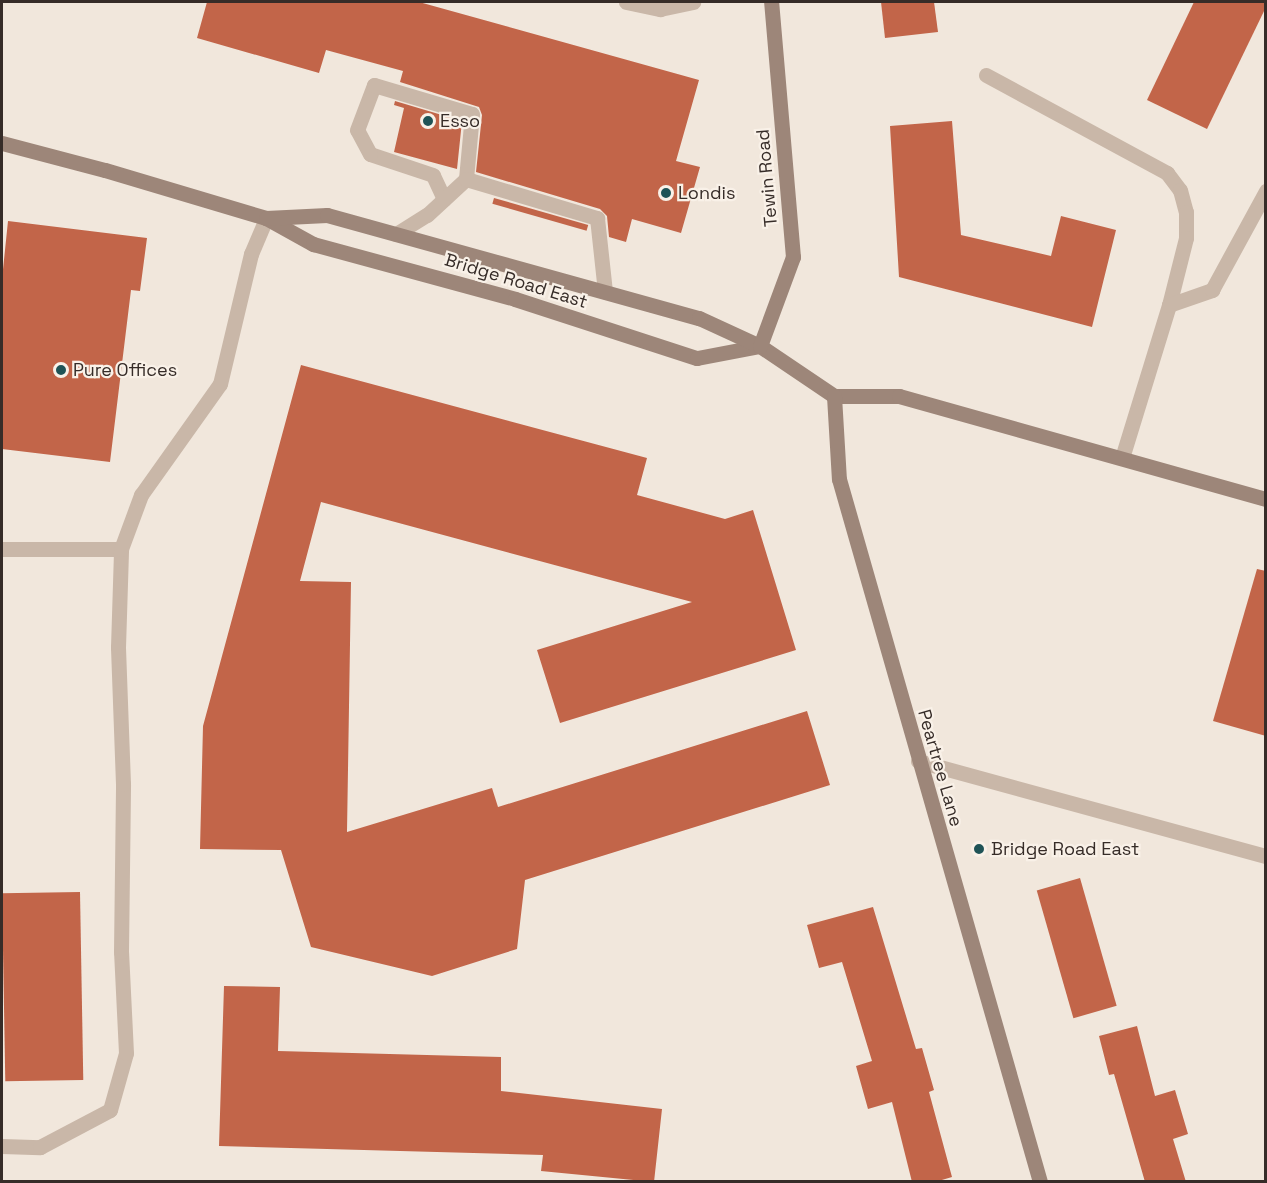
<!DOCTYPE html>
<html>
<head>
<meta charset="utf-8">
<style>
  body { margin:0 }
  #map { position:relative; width:1267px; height:1183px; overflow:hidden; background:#f1e7dc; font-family:"Space Grotesk",sans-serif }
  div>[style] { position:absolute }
  .building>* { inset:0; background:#c26549; transform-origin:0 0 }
  .lane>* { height:15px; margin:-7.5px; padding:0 7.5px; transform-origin:7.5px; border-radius:7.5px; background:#c9b7a8 }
  .secondary>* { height:15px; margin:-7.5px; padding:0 7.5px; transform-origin:7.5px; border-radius:7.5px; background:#9d8679 }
  .dots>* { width:16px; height:16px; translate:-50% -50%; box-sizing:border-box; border:3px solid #f9f1e8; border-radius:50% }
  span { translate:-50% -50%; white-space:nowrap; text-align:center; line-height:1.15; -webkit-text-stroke:4.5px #f9f1e8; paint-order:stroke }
  .poi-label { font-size:18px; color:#362c28 }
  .left { translate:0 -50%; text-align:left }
  .street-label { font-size:18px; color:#362c28 }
  .frame { position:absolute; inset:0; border:3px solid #362c28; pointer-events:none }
</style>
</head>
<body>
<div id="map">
  <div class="building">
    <div style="clip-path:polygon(207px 2px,419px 2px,699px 80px,676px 161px,700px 167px,681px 233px,632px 219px,626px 242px,609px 237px,607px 216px,600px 209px,476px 172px,482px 115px,479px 107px,400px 82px,403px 71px,326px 50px,319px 73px,197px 38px)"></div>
    <div style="clip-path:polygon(881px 2px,934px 2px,938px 32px,885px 38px)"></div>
    <div style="clip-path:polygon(1194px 2px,1266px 2px,1266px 7px,1207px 129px,1147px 100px)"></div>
    <div style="clip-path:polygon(395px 101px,462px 121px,457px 169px,394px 152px,404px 108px,394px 105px)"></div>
    <div style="clip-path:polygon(952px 121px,961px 235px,1051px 256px,1061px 216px,1116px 230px,1092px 327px,899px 277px,890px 126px)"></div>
    <div style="left:494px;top:198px;width:98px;height:6px;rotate:16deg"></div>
    <div style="clip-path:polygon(8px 221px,147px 238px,140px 291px,131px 290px,110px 462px,2px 449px,2px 279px)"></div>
    <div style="clip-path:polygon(301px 365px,647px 458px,637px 495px,725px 519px,753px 510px,796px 650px,560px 723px,537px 650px,692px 602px,321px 502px,300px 581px,351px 582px,347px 832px,492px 788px,498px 807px,807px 711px,830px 785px,525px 880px,517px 949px,432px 976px,311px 947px,281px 850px,200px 849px,203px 726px)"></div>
    <div style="clip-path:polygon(1257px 569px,1266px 571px,1266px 736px,1213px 721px)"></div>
    <div style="left:1080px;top:878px;width:133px;height:45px;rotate:74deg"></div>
    <div style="left:80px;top:892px;width:188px;height:78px;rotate:89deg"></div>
    <div style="clip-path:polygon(873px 907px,916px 1049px,922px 1048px,934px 1090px,929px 1092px,952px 1177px,935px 1182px,912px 1182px,892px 1102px,868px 1109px,856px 1066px,872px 1061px,842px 962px,819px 968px,807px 925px)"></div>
    <div style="clip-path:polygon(224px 986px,280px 987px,278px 1051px,501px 1057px,501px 1091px,662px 1109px,654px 1182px,541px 1171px,543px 1155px,219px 1146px)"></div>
    <div style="clip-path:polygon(1137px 1026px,1155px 1096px,1175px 1090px,1188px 1134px,1173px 1139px,1186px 1182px,1145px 1182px,1114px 1074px,1109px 1075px,1099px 1036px)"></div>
  </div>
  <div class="lane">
    <div style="left:626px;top:2px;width:35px;rotate:12deg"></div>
    <div style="left:660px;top:9px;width:34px;rotate:-12deg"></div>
    <div style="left:986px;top:75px;width:206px;rotate:28.4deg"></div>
    <div style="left:1167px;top:173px;width:21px;rotate:53deg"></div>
    <div style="left:1180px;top:190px;width:23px;rotate:75deg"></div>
    <div style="left:1186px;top:212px;width:26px;rotate:90deg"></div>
    <div style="left:1186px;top:238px;width:69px;rotate:104.2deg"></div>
    <div style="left:1169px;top:305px;width:160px;rotate:107.1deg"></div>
    <div style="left:444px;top:199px;width:26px;rotate:-115deg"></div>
    <div style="left:433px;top:175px;width:66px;rotate:-161.6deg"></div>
    <div style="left:370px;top:154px;width:27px;rotate:-118deg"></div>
    <div style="left:357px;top:130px;width:48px;rotate:-69.3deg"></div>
    <div style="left:374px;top:85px;width:102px;rotate:16.5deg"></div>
    <div style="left:472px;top:114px;width:65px;rotate:95.3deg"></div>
    <div style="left:396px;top:234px;width:36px;rotate:-32deg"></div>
    <div style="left:427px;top:215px;width:53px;rotate:-42.7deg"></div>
    <div style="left:466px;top:179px;width:137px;rotate:16.6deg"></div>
    <div style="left:597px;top:218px;width:74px;rotate:83.8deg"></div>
    <div style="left:1169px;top:305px;width:46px;rotate:-19.2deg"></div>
    <div style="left:1212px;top:290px;width:113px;rotate:-61.4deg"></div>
    <div style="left:2px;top:549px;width:119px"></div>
    <div style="left:918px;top:761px;width:361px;rotate:15.3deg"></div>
    <div style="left:2px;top:1146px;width:38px;rotate:2deg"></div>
    <div style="left:40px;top:1147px;width:79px;rotate:-27.9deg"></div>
    <div style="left:110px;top:1110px;width:59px;rotate:-74.3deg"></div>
    <div style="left:126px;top:1053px;width:101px;rotate:-92.8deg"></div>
    <div style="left:121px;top:952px;width:168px;rotate:-89.3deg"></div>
    <div style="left:123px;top:784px;width:137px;rotate:-92.1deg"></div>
    <div style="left:118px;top:647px;width:98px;rotate:-88.2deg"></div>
    <div style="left:121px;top:549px;width:58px;rotate:-69.7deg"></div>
    <div style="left:141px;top:495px;width:136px;rotate:-54.6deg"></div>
    <div style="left:220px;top:384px;width:134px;rotate:-76.6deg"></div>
    <div style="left:251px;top:254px;width:39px;rotate:-67deg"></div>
  </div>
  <div class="secondary">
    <div style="left:2px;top:143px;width:106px;rotate:14.7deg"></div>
    <div style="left:105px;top:170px;width:168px;rotate:16.6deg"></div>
    <div style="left:266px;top:218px;width:54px;rotate:29deg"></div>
    <div style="left:313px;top:244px;width:209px;rotate:15.2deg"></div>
    <div style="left:515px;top:299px;width:191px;rotate:18deg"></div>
    <div style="left:697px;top:358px;width:64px;rotate:-10.8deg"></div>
    <div style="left:266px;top:218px;width:61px;rotate:-2.8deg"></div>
    <div style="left:327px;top:215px;width:386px;rotate:15.5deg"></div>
    <div style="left:699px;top:318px;width:67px;rotate:24.7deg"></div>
    <div style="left:760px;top:346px;width:89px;rotate:34deg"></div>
    <div style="left:834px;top:396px;width:65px"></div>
    <div style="left:899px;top:396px;width:381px;rotate:15.7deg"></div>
    <div style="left:760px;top:346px;width:95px;rotate:-69.7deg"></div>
    <div style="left:793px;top:257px;width:256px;rotate:-94.9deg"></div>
    <div style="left:834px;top:396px;width:83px;rotate:86.6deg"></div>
    <div style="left:839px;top:479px;width:731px;rotate:74.04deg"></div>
  </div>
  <div class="dots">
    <div style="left:428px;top:121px;background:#1f5356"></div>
    <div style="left:666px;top:193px;background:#1f5356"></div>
    <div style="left:61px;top:370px;background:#1f5356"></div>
    <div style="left:979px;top:849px;background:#1f5356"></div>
  </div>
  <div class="poi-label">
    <span class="left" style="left:440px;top:121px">Esso</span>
    <span class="left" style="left:678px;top:193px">Londis</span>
    <span class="left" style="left:73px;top:370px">Pure Offices</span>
    <span class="left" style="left:991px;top:849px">Bridge Road East</span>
  </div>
  <div class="street-label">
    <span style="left:767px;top:178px;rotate:-95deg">Tewin Road</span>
    <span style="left:516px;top:281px;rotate:17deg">Bridge Road East</span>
    <span style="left:940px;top:768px;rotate:74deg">Peartree Lane</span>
  </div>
  <div class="frame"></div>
</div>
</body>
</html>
